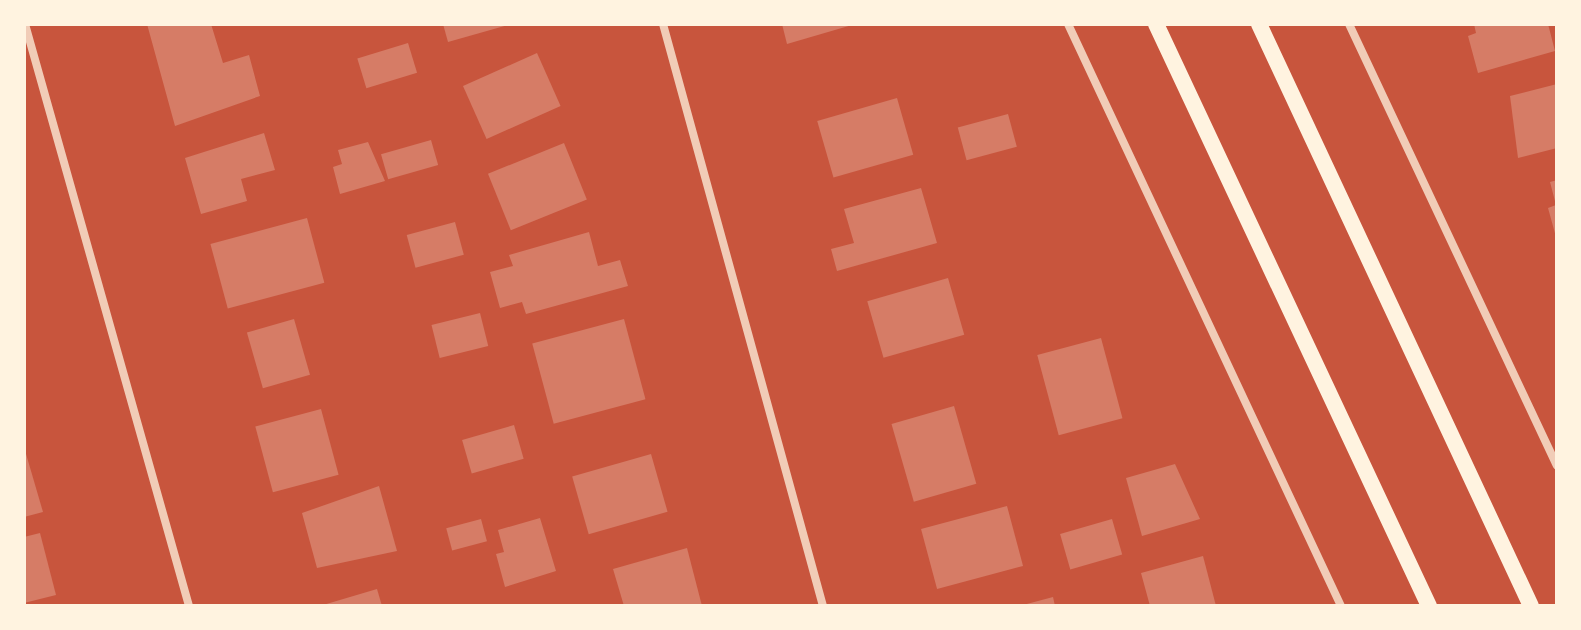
<!DOCTYPE html>
<html>
<head>
<meta charset="utf-8">
<style>
  body { margin:0 }
  #map { position:relative; width:1581px; height:630px; overflow:hidden; background:#c8553d; font-family:Inter,sans-serif }
  div>[style] { position:absolute }
  .building>* { inset:0; background:#d67c66; transform-origin:0 0 }
  .minor>* { height:8px; margin:-4px; padding:0 4px; transform-origin:4px; border-radius:4px; background:#f1ccb7 }
  .secondary>* { height:16px; margin:-8px; padding:0 8px; transform-origin:8px; border-radius:8px; background:#fff3e0 }
  span { translate:-50% -50%; white-space:nowrap; text-align:center; line-height:1.15; -webkit-text-stroke:7px #fff3e0; paint-order:stroke }
  .frame { position:absolute; inset:0; border:26px solid #fff3e0; pointer-events:none }
</style>
</head>
<body>
<div id="map">
  <div class="building">
    <div style="clip-path:polygon(147px 24px,211px 24px,223px 63px,249px 55px,260px 96px,175px 126px)"></div>
    <div style="clip-path:polygon(443px 24px,508px 24px,508px 25px,448px 42px)"></div>
    <div style="clip-path:polygon(782px 24px,852px 24px,852px 25px,787px 44px)"></div>
    <div style="clip-path:polygon(1474px 24px,1548px 24px,1555px 51px,1478px 73px,1468px 36px,1476px 33px)"></div>
    <div style="left:408px;top:43px;width:31px;height:53px;rotate:73deg"></div>
    <div style="left:537px;top:53px;width:58px;height:81px;rotate:66deg"></div>
    <div style="clip-path:polygon(1557px 84px,1557px 148px,1518px 158px,1510px 96px)"></div>
    <div style="left:897px;top:98px;width:59px;height:83px;rotate:74deg"></div>
    <div style="left:1008px;top:114px;width:34px;height:52px;rotate:75deg"></div>
    <div style="clip-path:polygon(264px 133px,275px 170px,241px 179px,247px 201px,201px 214px,185px 158px)"></div>
    <div style="left:431px;top:140px;width:26px;height:52px;rotate:74deg"></div>
    <div style="clip-path:polygon(368px 142px,385px 181px,340px 194px,333px 167px,342px 164px,338px 150px)"></div>
    <div style="left:564px;top:143px;width:61px;height:82px;rotate:68deg"></div>
    <div style="clip-path:polygon(1557px 180px,1557px 237px,1556px 237px,1548px 208px,1556px 205px,1550px 182px)"></div>
    <div style="clip-path:polygon(921px 188px,937px 243px,837px 271px,831px 249px,854px 243px,844px 209px)"></div>
    <div style="left:307px;top:218px;width:67px;height:100px;rotate:75deg"></div>
    <div style="left:455px;top:222px;width:34px;height:50px;rotate:75deg"></div>
    <div style="clip-path:polygon(589px 232px,598px 266px,620px 260px,628px 286px,526px 314px,522px 302px,500px 308px,490px 272px,513px 266px,509px 255px)"></div>
    <div style="left:948px;top:278px;width:59px;height:84px;rotate:74deg"></div>
    <div style="left:480px;top:313px;width:34px;height:50px;rotate:76deg"></div>
    <div style="left:294px;top:319px;width:58px;height:49px;rotate:74deg"></div>
    <div style="left:624px;top:319px;width:83px;height:95px;rotate:75deg"></div>
    <div style="left:1101px;top:338px;width:83px;height:66px;rotate:75deg"></div>
    <div style="left:954px;top:406px;width:81px;height:65px;rotate:74deg"></div>
    <div style="left:321px;top:409px;width:68px;height:68px;rotate:75deg"></div>
    <div style="left:514px;top:425px;width:35px;height:54px;rotate:74deg"></div>
    <div style="clip-path:polygon(24px 447px,43px 512px,24px 517px)"></div>
    <div style="left:651px;top:454px;width:60px;height:82px;rotate:74deg"></div>
    <div style="clip-path:polygon(1175px 464px,1200px 519px,1142px 536px,1126px 478px)"></div>
    <div style="clip-path:polygon(379px 486px,397px 551px,317px 568px,302px 513px)"></div>
    <div style="left:1007px;top:506px;width:62px;height:89px;rotate:75deg"></div>
    <div style="clip-path:polygon(540px 518px,556px 571px,505px 587px,496px 554px,504px 552px,498px 530px)"></div>
    <div style="left:481px;top:519px;width:23px;height:36px;rotate:75deg"></div>
    <div style="left:1112px;top:519px;width:37px;height:54px;rotate:74deg"></div>
    <div style="clip-path:polygon(40px 533px,56px 595px,24px 603px,24px 537px)"></div>
    <div style="clip-path:polygon(687px 548px,702px 606px,624px 606px,613px 569px)"></div>
    <div style="clip-path:polygon(1203px 556px,1216px 606px,1150px 606px,1141px 573px)"></div>
    <div style="clip-path:polygon(377px 589px,382px 606px,323px 606px,323px 605px)"></div>
    <div style="clip-path:polygon(1053px 597px,1055px 606px,1024px 606px,1023px 605px)"></div>
  </div>
  <div class="minor">
    <div style="left:25px;top:24px;width:605px;rotate:74.26deg"></div>
    <div style="left:663px;top:24px;width:604px;rotate:74.63deg"></div>
    <div style="left:1068px;top:24px;width:643px;rotate:64.87deg"></div>
    <div style="left:1349px;top:24px;width:488px;rotate:64.8deg"></div>
  </div>
  <div class="secondary">
    <div style="left:1156px;top:24px;width:643px;rotate:64.87deg"></div>
    <div style="left:1259px;top:24px;width:642px;rotate:64.95deg"></div>
  </div>
  <div class="frame"></div>
</div>
</body>
</html>
